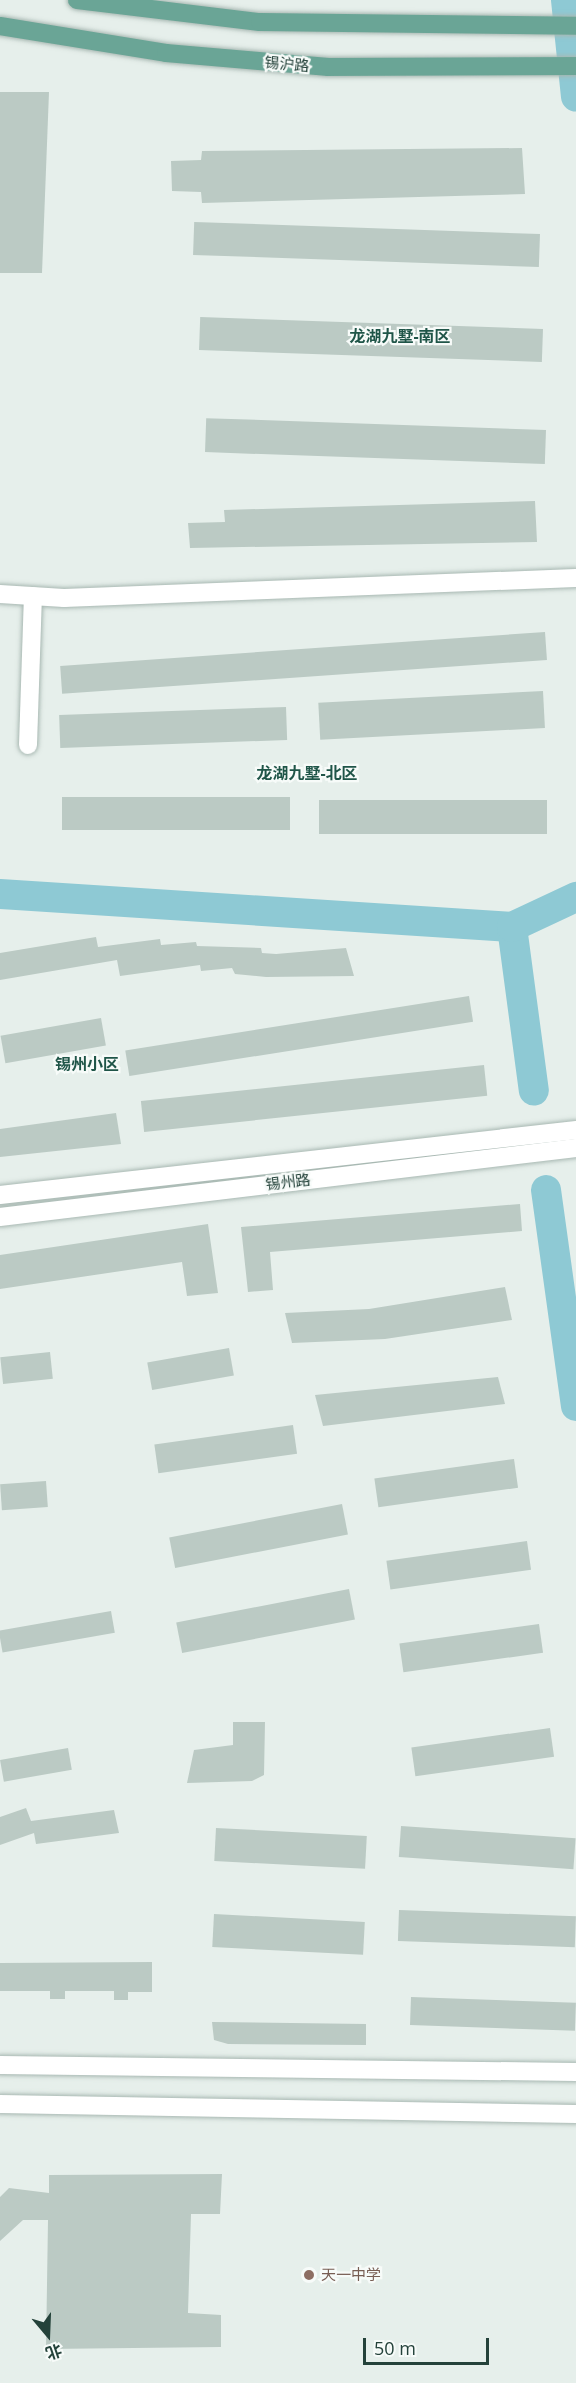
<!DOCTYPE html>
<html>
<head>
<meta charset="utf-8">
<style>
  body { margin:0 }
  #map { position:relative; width:576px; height:2383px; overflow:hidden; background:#e6efeb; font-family:"Open Sans","Noto Sans SC",sans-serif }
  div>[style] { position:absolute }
  .river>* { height:30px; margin:-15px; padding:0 15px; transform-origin:15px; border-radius:15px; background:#8ec9d4 }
  .building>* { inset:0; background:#bbcac4; transform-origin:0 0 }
  .roads { filter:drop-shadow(0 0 2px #a8b8b2) drop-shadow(0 0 2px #a8b8b2) }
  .minor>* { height:18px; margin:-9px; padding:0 9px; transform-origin:9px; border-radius:9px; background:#fff }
  .tertiary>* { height:18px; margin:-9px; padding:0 9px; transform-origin:9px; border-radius:9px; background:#fff }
  .secondary>* { height:18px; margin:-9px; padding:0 9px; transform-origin:9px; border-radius:9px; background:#fff }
  .primary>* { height:18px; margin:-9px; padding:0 9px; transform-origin:9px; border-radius:9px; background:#6aa596 }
  .dots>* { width:16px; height:16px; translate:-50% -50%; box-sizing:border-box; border:3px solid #f7fbf9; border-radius:50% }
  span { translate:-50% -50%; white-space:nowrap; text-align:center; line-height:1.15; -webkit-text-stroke:4.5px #f7fbf9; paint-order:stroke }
  .street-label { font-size:15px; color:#24423a }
  .education-label { font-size:15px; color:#785e54 }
  .left { translate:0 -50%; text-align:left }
  .neighbourhood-label { font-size:16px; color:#1f5548; font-weight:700 }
  .north { position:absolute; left:18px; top:2305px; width:60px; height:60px; -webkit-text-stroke:4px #f7fbf9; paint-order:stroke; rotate:161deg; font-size:16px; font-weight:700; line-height:24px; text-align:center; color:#24423a }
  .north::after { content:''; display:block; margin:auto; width:21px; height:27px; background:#24423a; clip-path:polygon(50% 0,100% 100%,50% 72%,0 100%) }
  .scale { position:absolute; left:363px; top:2338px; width:126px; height:27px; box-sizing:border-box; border:3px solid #24423a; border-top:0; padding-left:8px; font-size:18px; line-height:21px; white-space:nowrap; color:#24423a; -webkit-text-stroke:4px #f7fbf9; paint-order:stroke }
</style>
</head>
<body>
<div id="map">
  <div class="river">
    <div style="left:566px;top:0;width:97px;rotate:84.1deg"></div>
    <div style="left:0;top:894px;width:513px;rotate:3.69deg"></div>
    <div style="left:512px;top:927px;width:165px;rotate:82.4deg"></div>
    <div style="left:512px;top:927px;width:71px;rotate:-25.1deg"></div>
    <div style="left:546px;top:1190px;width:218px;rotate:82.1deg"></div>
  </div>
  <div class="building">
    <div style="clip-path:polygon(0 92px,49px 92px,42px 273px,0 273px)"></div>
    <div style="clip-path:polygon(522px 148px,525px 194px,202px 203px,201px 192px,172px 191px,171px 161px,201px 160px,202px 151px)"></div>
    <div style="left:540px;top:234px;width:33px;height:346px;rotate:92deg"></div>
    <div style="left:543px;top:329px;width:33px;height:343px;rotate:92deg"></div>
    <div style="left:546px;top:430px;width:34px;height:340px;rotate:92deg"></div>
    <div style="clip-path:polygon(535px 501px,537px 542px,190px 548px,188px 523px,225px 522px,224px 510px)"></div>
    <div style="left:545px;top:632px;width:28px;height:486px;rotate:86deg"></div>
    <div style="left:543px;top:691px;width:37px;height:225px;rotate:87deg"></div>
    <div style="left:286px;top:707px;width:33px;height:227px;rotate:88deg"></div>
    <div style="left:290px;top:797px;width:33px;height:228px;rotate:90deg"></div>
    <div style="left:547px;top:800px;width:34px;height:228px;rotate:90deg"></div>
    <div style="clip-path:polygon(96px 937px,98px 947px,160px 939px,161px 945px,196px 942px,197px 946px,261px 948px,262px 953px,276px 954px,346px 948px,354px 976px,266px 977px,235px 974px,232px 968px,201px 971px,200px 965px,120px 976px,117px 960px,0 980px,0 953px)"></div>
    <div style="left:469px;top:996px;width:26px;height:348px;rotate:81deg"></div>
    <div style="left:101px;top:1018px;width:28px;height:102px;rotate:80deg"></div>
    <div style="left:484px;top:1065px;width:31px;height:345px;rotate:84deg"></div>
    <div style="clip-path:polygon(116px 1113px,121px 1144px,0 1157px,0 1129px)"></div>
    <div style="clip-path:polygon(520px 1204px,522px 1231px,270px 1252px,273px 1290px,248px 1292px,241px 1227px)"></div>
    <div style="clip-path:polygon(208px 1224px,218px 1293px,187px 1296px,182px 1262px,0 1289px,0 1255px)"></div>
    <div style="clip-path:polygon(505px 1287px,512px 1320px,385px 1339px,292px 1343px,285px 1313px,369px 1309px)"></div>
    <div style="left:229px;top:1348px;width:28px;height:83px;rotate:80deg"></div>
    <div style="left:50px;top:1352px;width:27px;height:50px;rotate:84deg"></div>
    <div style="clip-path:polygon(498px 1377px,505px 1404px,323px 1426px,315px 1395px)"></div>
    <div style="left:293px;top:1425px;width:29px;height:140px;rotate:82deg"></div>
    <div style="left:514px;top:1459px;width:29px;height:141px;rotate:82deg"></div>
    <div style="left:46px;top:1481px;width:26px;height:46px;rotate:86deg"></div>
    <div style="left:342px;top:1504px;width:31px;height:176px;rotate:79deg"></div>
    <div style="left:527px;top:1541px;width:29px;height:142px;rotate:82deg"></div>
    <div style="left:349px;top:1589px;width:31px;height:176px;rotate:79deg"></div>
    <div style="left:111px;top:1611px;width:22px;height:114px;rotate:80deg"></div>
    <div style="left:539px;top:1624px;width:29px;height:141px;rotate:82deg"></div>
    <div style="clip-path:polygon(233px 1722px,265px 1722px,264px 1775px,252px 1781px,187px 1783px,194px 1750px,233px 1745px)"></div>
    <div style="left:550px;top:1728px;width:29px;height:140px;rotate:82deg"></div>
    <div style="left:68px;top:1748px;width:22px;height:69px;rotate:80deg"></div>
    <div style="clip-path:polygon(26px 1808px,31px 1821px,114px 1810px,119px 1833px,36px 1844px,34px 1833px,0 1845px,0 1817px)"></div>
    <div style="left:401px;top:1826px;width:175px;height:31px;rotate:4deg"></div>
    <div style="left:216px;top:1828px;width:151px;height:33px;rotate:3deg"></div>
    <div style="left:399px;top:1910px;width:177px;height:31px;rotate:2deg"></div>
    <div style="left:214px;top:1914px;width:151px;height:33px;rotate:3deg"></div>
    <div style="clip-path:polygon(152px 1962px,152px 1992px,128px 1992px,128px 2000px,114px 2000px,114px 1991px,65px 1991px,65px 1999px,50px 1999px,50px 1991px,0 1991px,0 1963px)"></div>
    <div style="left:411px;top:1997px;width:165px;height:28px;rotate:2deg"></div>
    <div style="clip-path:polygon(212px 2022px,366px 2024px,366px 2045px,228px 2044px,214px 2040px)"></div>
    <div style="clip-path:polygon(222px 2174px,220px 2214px,191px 2214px,188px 2313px,221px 2315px,221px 2347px,46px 2349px,48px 2220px,23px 2220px,0 2241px,0 2197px,9px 2188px,49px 2193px,49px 2175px)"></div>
  </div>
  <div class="roads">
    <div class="minor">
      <div style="left:0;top:594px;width:64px;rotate:3.6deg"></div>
      <div style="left:64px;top:598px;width:512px;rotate:-2.24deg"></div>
      <div style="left:28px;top:745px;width:149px;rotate:-88.1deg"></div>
    </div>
    <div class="tertiary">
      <div style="left:0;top:1195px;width:580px;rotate:-6.44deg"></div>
      <div style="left:0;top:1217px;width:580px;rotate:-6.83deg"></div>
    </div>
    <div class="secondary">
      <div style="left:0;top:2065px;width:576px;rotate:0.7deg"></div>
      <div style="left:0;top:2104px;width:576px;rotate:0.99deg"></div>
    </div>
    <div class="primary">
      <div style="left:77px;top:0;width:184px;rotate:6.9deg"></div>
      <div style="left:260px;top:22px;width:316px;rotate:0.7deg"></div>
      <div style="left:0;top:26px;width:168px;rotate:9.2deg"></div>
      <div style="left:166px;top:53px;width:163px;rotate:4.9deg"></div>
      <div style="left:328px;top:67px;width:248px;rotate:-0.2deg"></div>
    </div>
  </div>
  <div class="dots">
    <div style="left:309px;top:2275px;background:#8d6e63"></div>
  </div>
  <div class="street-label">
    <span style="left:287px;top:64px;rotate:5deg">锡沪路</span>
    <span style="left:288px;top:1182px;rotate:-7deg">锡州路</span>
  </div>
  <div class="education-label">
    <span class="left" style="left:321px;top:2275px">天一中学</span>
  </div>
  <div class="neighbourhood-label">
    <span style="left:400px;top:336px">龙湖九墅-南区</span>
    <span style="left:307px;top:773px">龙湖九墅-北区</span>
    <span style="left:87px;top:1064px">锡州小区</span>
  </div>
  <div class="north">北</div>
  <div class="scale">50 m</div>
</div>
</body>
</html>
